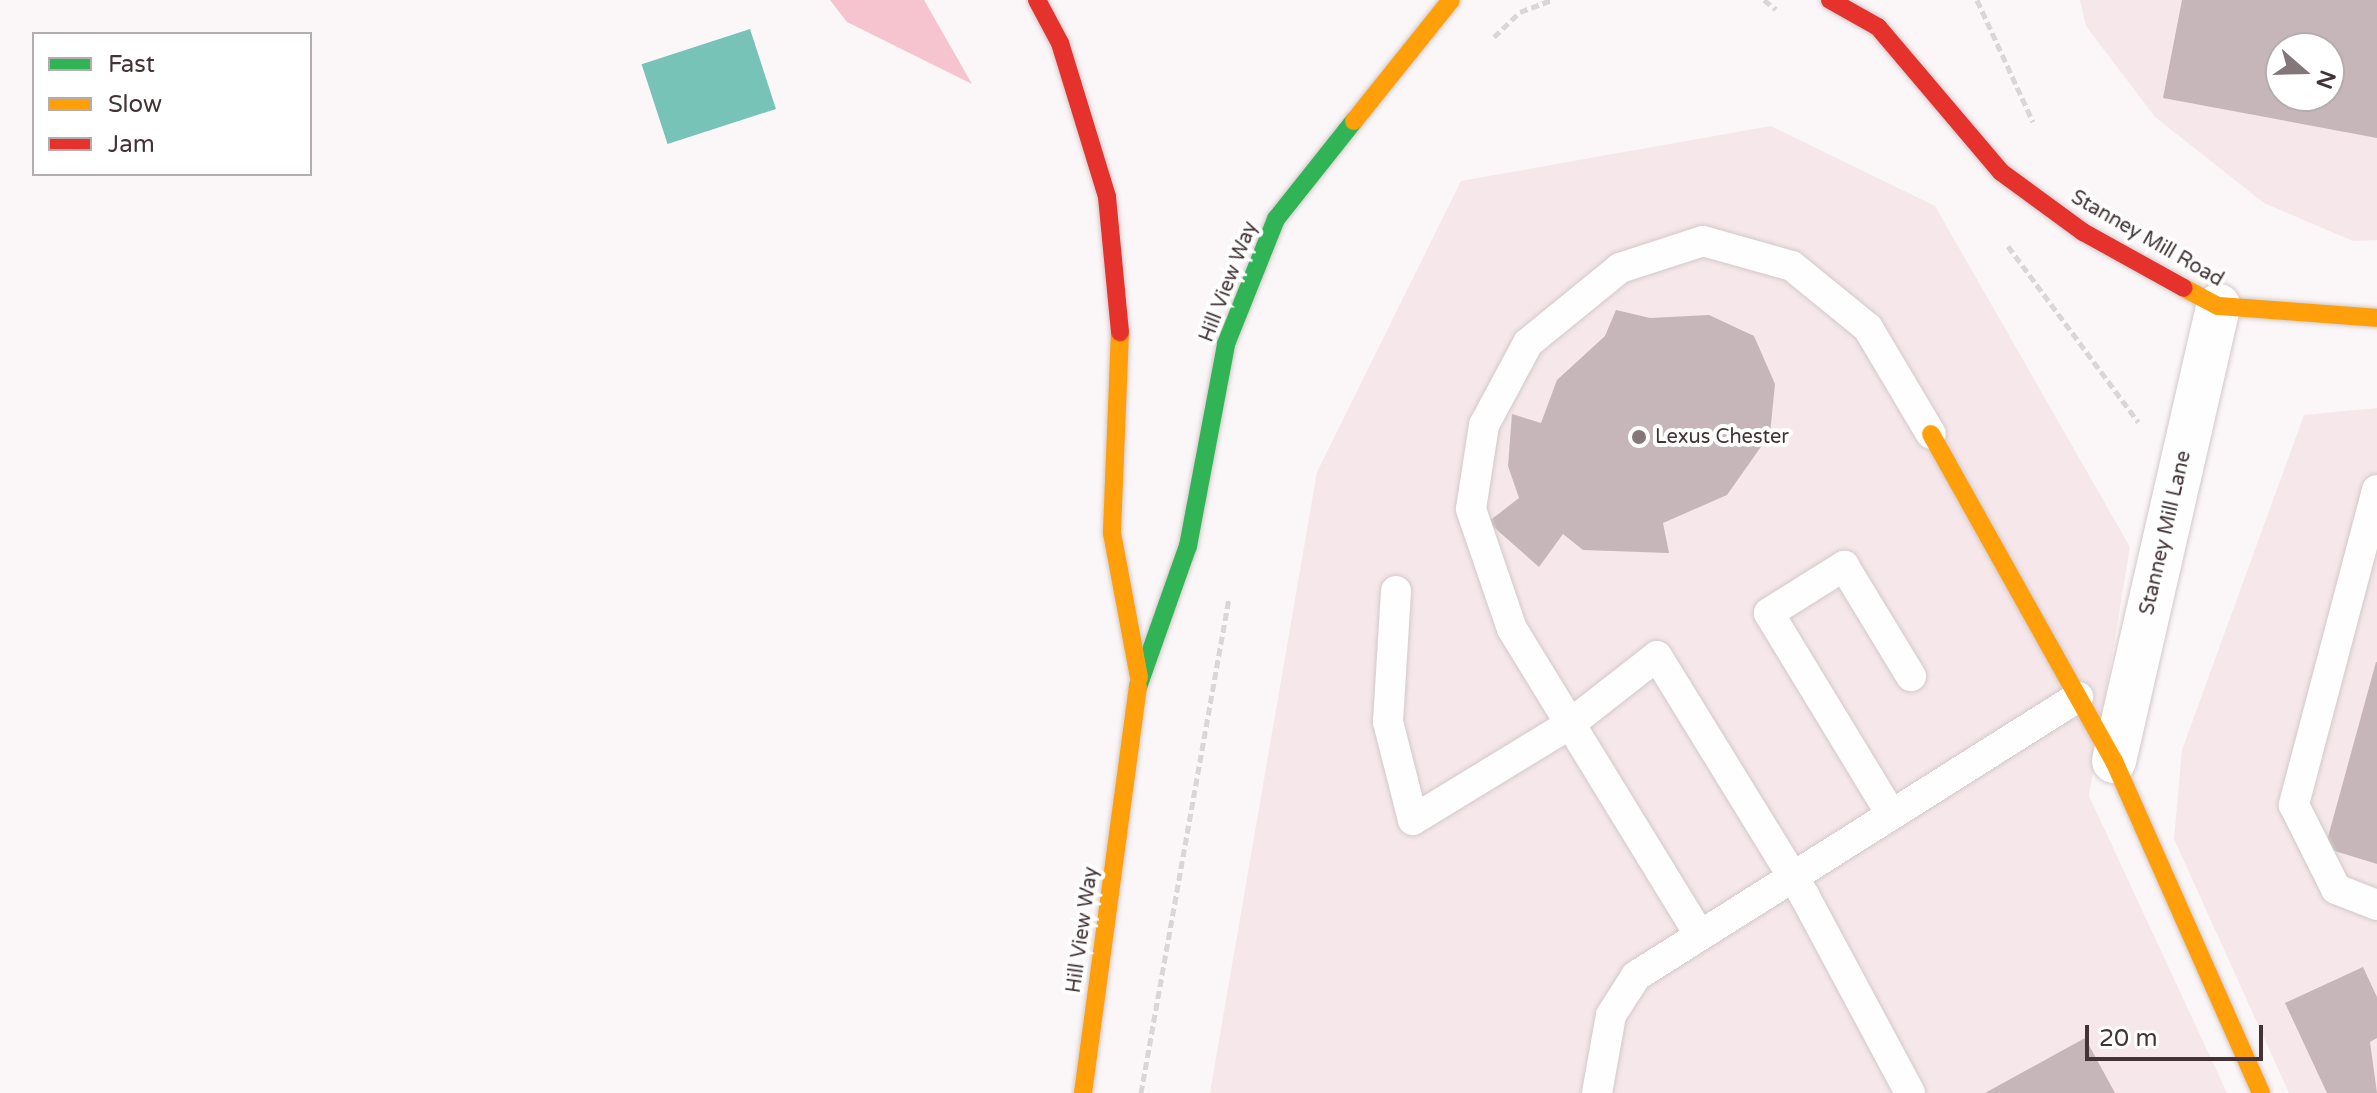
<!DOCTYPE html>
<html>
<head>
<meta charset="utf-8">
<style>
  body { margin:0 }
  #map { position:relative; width:2377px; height:1093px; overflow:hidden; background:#fbf6f7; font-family:"Varela Round",sans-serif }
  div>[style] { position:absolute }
  .built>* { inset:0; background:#f6e7ea }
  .forest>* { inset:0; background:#f5c4cf }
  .water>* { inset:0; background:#77c3b8; transform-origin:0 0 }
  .building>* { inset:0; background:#c6b5b9 }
  .path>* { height:5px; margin-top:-2.5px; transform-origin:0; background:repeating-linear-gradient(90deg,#d8d6d6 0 8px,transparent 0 12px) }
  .roads { filter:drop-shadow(0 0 2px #d2c9ca) drop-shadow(0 0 2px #d2c9ca) }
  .lane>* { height:30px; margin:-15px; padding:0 15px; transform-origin:15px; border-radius:15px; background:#fefefe }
  .street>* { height:44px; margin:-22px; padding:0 22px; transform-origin:22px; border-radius:22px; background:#fefefe }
  .fast>* { height:18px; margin:-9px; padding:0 9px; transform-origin:9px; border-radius:9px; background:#30b455 }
  .slow>* { height:18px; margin:-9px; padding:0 9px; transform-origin:9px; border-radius:9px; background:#ff9f0a }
  .jam>* { height:18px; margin:-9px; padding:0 9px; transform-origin:9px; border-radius:9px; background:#e5322d }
  .dots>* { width:22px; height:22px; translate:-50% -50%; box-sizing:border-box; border:4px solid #fff; border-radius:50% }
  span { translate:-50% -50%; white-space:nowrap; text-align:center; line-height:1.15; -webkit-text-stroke:8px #fff; paint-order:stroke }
  .street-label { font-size:20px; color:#433336 }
  .poi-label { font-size:20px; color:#433336 }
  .left { translate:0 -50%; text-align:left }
  .legend { position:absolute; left:32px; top:32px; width:280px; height:144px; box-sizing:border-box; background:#fff; border:2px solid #b4adaf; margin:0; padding:10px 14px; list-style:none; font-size:24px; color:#433336 }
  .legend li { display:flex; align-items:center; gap:16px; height:40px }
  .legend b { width:40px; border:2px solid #b4adaf }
  .north { position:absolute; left:2265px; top:32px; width:80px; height:80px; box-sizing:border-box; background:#fff; border:2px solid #b4adaf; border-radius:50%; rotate:110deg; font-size:22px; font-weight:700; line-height:32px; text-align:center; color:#433336 }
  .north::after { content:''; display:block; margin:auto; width:28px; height:36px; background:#83777a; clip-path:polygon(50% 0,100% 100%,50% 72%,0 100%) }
  .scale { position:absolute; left:2085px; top:1025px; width:178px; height:36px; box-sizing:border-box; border:4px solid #433336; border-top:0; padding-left:10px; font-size:24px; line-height:28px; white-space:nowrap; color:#433336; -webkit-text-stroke:6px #fff; paint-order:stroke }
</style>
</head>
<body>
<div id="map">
  <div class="built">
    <div style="clip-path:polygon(evenodd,2080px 0,2377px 0,2377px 240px,2353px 241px,2264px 203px,2155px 117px,2086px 26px,2080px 0,2281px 48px,2329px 48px,2329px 96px,2281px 96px,2281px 48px)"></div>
    <div style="clip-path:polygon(1771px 126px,1935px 206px,2130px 547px,2089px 796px,2227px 1093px,1210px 1093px,1317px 472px,1461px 181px)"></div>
    <div style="clip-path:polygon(2377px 408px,2377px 1093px,2289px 1093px,2174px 839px,2182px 750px,2304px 415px)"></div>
  </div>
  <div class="forest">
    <div style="clip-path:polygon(830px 0,924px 0,972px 84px,847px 22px)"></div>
  </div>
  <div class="water">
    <div style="left:750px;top:29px;width:84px;height:114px;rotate:72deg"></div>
  </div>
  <div class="building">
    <div style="clip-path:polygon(evenodd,2182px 0,2377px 0,2377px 138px,2163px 98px,2182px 0,2281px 48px,2329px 48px,2329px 96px,2281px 96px,2281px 48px)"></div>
    <div style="clip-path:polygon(1616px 310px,1650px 318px,1709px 315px,1754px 336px,1775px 384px,1770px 434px,1727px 495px,1663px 523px,1669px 553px,1583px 550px,1563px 534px,1539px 567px,1488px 522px,1519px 498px,1508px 466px,1512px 414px,1541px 423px,1557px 380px,1605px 336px)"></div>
    <div style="clip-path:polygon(2376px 662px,2377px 662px,2377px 864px,2325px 848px)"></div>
    <div style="clip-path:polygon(2363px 967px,2377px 997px,2377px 1038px,2370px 1042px,2377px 1093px,2327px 1093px,2285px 1003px)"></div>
    <div style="clip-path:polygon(2085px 1038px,2115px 1093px,1985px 1093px)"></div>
  </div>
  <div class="path">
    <div style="left:1764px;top:0;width:15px;rotate:37deg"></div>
    <div style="left:1977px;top:0;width:134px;rotate:65.3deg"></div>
    <div style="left:1494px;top:37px;width:36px;rotate:-44deg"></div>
    <div style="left:1520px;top:12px;width:34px;rotate:-21deg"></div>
    <div style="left:2008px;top:246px;width:219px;rotate:53.5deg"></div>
    <div style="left:1141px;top:1093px;width:503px;rotate:-79.92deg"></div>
  </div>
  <div class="roads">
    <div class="lane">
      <div style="left:2377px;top:490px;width:326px;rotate:104.8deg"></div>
      <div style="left:2294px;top:805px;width:94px;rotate:63.4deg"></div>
      <div style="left:2336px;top:889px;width:44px;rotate:21.3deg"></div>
      <div style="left:1396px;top:591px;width:131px;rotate:93.5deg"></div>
      <div style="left:1388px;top:722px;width:101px;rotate:75.7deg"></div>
      <div style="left:1413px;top:820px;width:184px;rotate:-31.4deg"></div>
      <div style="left:1570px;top:724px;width:110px;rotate:-38deg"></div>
      <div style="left:1657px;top:656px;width:283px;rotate:58.4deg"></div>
      <div style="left:1805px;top:897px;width:222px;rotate:61.8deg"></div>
      <div style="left:1891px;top:814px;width:235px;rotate:-121.3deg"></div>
      <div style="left:1769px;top:613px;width:89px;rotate:-32.1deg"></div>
      <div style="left:1844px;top:566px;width:129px;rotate:58.7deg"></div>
      <div style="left:1699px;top:934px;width:358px;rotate:-121.5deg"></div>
      <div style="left:1512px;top:629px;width:127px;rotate:-108.9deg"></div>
      <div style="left:1471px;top:509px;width:85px;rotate:-81.2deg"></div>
      <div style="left:1484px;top:425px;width:93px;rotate:-61.8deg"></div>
      <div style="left:1528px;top:343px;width:119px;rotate:-39.2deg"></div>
      <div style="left:1620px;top:268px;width:87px;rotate:-18deg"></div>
      <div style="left:1703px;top:241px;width:92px;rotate:15.7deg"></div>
      <div style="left:1792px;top:266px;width:98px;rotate:39.2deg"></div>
      <div style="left:1868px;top:328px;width:123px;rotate:59.3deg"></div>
      <div style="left:1597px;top:1093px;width:79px;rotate:-79.8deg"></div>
      <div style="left:1611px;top:1015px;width:46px;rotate:-57.3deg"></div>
      <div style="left:1636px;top:976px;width:523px;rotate:-32.26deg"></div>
    </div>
    <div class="street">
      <div style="left:2114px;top:761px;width:467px;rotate:-77.1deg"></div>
    </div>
    <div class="fast">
      <div style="left:1138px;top:687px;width:150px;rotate:-70.5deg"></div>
      <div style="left:1188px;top:546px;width:206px;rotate:-79.3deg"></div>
      <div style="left:1226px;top:344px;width:135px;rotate:-68.2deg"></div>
      <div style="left:1276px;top:219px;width:125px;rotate:-51.5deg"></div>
    </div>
    <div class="slow">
      <div style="left:1354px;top:121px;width:155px;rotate:-51.3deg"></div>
      <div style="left:2184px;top:288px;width:38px;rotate:28deg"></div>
      <div style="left:2218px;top:306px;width:159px;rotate:4.3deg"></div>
      <div style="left:1120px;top:332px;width:201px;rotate:92.3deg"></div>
      <div style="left:1112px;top:533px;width:147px;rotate:79.4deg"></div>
      <div style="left:1931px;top:434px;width:375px;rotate:60.8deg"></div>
      <div style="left:2114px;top:761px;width:363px;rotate:66.1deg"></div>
      <div style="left:1083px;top:1093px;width:410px;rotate:-82.3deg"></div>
    </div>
    <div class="jam">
      <div style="left:1037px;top:0;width:49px;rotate:61.9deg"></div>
      <div style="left:1060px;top:43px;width:161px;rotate:73deg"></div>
      <div style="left:1107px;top:197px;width:136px;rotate:84.5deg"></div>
      <div style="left:1830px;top:0;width:55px;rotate:29.4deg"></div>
      <div style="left:1878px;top:27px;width:190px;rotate:49.7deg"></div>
      <div style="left:2001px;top:172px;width:102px;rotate:36.2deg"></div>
      <div style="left:2083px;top:232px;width:115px;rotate:29deg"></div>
    </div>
  </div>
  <div class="dots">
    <div style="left:1639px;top:437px;background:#83777a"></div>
  </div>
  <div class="street-label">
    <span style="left:2147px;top:239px;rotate:30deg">Stanney Mill Road</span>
    <span style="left:1229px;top:282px;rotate:-69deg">Hill View Way</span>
    <span style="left:2166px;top:533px;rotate:-77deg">Stanney Mill Lane</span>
    <span style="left:1083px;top:930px;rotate:-82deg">Hill View Way</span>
  </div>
  <div class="poi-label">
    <span class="left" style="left:1655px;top:437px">Lexus Chester</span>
  </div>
  <ul class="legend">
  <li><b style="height:10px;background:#30b455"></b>Fast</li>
  <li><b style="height:10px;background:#ff9f0a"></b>Slow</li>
  <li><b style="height:10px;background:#e5322d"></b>Jam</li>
  </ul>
  <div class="north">N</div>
  <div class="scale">20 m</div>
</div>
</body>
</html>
